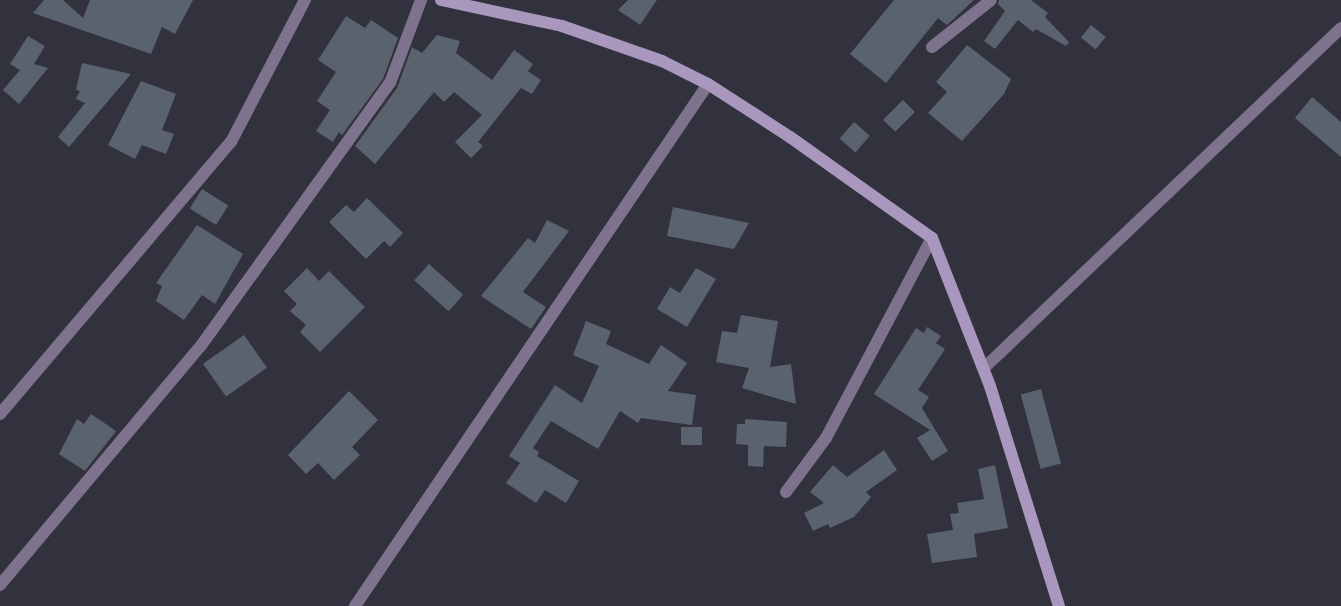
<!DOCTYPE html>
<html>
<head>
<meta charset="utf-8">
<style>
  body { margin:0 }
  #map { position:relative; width:1341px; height:606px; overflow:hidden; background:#31323d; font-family:"Public Sans",sans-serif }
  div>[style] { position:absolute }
  .building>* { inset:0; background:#5a626d; transform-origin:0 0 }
  .lane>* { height:12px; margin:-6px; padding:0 6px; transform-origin:6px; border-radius:6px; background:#7e738c }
  .street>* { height:12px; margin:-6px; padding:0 6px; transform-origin:6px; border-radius:6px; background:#7e738c }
  .secondary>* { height:12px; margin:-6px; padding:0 6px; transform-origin:6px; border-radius:6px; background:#a997be }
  span { translate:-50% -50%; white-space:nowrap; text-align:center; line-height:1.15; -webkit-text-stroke:6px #31323d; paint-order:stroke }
</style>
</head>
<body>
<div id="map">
  <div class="building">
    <div style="clip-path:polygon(44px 0,63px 0,83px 18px,90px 0,193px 0,175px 34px,162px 27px,151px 54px,33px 13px)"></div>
    <div style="clip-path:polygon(628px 0,657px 0,640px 25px,618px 10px)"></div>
    <div style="clip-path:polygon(894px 0,974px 0,947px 25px,938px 18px,886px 83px,850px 54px)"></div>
    <div style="clip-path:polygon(999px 0,1031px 0,1048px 13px,1045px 17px,1069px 42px,1066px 46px,1036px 29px,1033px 32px,1018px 20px,995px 49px,984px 41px,1005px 11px,998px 4px)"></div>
    <div style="clip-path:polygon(346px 16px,365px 28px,371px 20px,398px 38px,383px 79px,342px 135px,339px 132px,333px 142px,316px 131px,330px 110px,317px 101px,336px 72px,318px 60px)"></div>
    <div style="left:1091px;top:25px;width:19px;height:16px;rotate:39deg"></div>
    <div style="clip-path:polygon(437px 35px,460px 41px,456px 53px,492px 80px,514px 50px,533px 64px,528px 71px,541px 80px,532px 94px,521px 88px,478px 142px,483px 146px,471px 158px,455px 142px,482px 115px,454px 92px,444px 102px,434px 92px,375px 164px,355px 146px,397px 88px,412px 47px,422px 53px)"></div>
    <div style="clip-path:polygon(28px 36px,45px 46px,34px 64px,48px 68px,19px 104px,3px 90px,20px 70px,10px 64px)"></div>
    <div style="clip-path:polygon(967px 45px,1011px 79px,1004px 94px,962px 141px,928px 113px,947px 92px,936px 82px)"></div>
    <div style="clip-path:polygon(82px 63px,131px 74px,69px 147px,58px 137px,85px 103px,76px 99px,80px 91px,76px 90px)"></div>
    <div style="clip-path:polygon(141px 81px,176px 94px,162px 130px,174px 134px,166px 154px,142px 145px,135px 159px,108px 145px)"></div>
    <div style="clip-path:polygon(1312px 97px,1341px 122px,1341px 157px,1295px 118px)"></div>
    <div style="left:903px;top:100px;width:17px;height:28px;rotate:45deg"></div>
    <div style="left:854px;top:122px;width:21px;height:22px;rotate:41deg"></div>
    <div style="left:202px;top:189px;width:31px;height:23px;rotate:32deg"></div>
    <div style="clip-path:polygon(367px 198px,403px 233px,390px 247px,384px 241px,366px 259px,329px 222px,346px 205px,354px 212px)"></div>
    <div style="clip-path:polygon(673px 207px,749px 223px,734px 249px,667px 236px)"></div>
    <div style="clip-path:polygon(547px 220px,569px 231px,523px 292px,546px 307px,531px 329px,481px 296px,528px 238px,535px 243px)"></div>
    <div style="clip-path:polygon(197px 225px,243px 254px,215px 304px,202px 295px,184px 320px,156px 301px,162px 286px,156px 283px)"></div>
    <div style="left:429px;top:264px;width:46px;height:22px;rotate:42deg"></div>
    <div style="clip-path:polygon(307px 268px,319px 281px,329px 271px,365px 307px,320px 352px,300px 332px,306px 325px,290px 311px,297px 304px,284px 291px)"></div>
    <div style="clip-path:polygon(696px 268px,716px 279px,687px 327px,657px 309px,670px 287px,680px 293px)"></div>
    <div style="clip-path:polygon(741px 315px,778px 321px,770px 367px,791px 364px,796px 404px,742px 388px,749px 368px,716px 362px,722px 331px,737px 333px)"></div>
    <div style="clip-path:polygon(586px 321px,611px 331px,606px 344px,649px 364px,661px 345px,687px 363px,668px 391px,696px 395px,692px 425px,641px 418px,638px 423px,620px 411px,598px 449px,551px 421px,533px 448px,539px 452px,537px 456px,579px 481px,566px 503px,545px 490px,536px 503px,506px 483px,520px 463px,509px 456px,555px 385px,582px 403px,599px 366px,573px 355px)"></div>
    <div style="clip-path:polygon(927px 327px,941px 336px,936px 343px,945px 349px,918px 390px,929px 397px,922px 408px,948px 451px,932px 461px,917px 438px,930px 430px,874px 394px,916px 328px,924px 333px)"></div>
    <div style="left:244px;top:335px;width:40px;height:50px;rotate:55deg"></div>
    <div style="left:1041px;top:389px;width:77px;height:21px;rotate:75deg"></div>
    <div style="clip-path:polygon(349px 391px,378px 420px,352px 447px,360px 455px,334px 480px,318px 463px,306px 474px,288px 455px)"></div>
    <div style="clip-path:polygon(91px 414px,116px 431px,85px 471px,59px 454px,77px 419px,84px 424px)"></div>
    <div style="clip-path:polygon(745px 419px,787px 422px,786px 447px,764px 446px,763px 467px,748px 466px,748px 445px,736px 444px,737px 424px,745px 424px)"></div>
    <div style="left:681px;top:427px;width:21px;height:18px"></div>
    <div style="clip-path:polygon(884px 450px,897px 470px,866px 492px,871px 497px,854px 517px,830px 528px,828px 524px,813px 531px,804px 513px,824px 503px,810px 492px,833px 465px,847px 477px)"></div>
    <div style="clip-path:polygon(995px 465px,1008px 528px,974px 534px,977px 557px,932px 563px,927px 534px,953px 530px,950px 514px,959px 513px,957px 503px,984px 499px,978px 469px)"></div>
  </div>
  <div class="lane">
    <div style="left:932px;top:47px;width:75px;rotate:-38.5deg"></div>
    <div style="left:355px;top:606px;width:630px;rotate:-55.93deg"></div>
  </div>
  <div class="street">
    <div style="left:984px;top:368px;width:493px;rotate:-43.6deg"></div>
    <div style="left:0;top:414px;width:357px;rotate:-49.7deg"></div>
    <div style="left:231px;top:142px;width:160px;rotate:-62.5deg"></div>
    <div style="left:786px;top:492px;width:67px;rotate:-53.5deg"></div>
    <div style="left:826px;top:438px;width:226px;rotate:-62.1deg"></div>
    <div style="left:0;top:585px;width:311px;rotate:-50deg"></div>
    <div style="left:200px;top:347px;width:325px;rotate:-54.3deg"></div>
    <div style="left:390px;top:83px;width:89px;rotate:-69.5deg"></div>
  </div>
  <div class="secondary">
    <div style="left:441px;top:0;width:124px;rotate:12.1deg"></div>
    <div style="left:562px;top:26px;width:106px;rotate:19.3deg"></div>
    <div style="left:662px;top:61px;width:51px;rotate:26.6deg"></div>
    <div style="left:708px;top:84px;width:98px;rotate:32.9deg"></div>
    <div style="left:790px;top:137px;width:174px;rotate:35.4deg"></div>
    <div style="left:932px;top:238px;width:159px;rotate:68.6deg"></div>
    <div style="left:990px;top:386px;width:231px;rotate:72.6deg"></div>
  </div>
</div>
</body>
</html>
